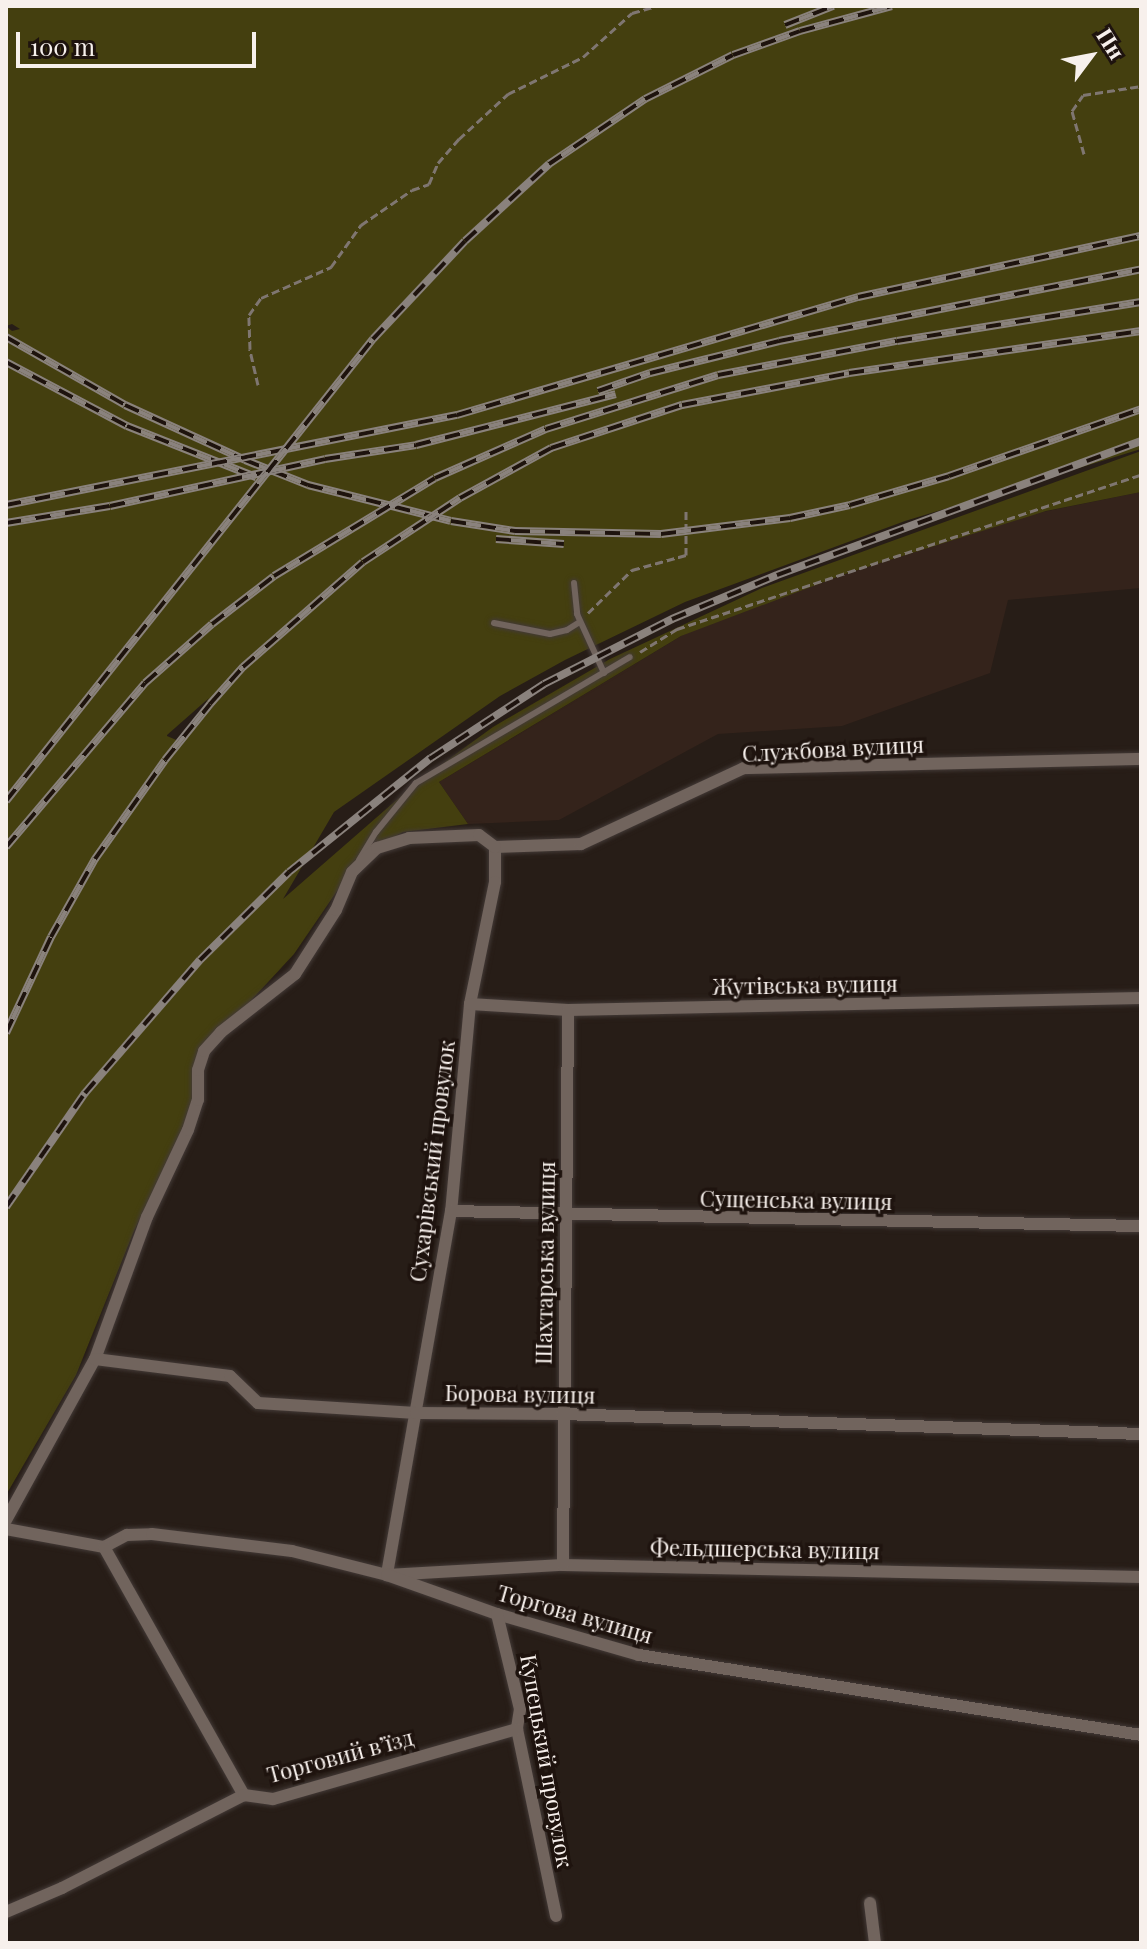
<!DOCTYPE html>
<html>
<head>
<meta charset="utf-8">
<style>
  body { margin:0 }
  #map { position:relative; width:1147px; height:1949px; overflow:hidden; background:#271d17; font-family:"Playfair Display",serif }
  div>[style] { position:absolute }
  .built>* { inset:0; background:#34231b }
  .green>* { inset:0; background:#443f0f }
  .path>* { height:3px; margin-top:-1.5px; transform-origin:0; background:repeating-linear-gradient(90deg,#7f7671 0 8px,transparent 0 12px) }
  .roads { filter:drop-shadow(0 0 2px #433a37) drop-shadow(0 0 2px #433a37) }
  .service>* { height:6px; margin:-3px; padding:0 3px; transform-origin:3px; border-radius:3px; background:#71645d }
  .minor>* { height:12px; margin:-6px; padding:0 6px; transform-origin:6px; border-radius:6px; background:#71645d }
  .rail>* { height:8px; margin-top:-4px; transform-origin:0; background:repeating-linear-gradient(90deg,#1e130e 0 15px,#8a827d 0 30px); box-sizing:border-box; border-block:2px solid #8a827d }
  span { translate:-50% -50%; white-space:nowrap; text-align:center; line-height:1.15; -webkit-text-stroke:7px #1e130e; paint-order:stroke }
  .street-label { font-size:22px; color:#f7f0ec }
  .frame { position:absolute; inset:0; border:8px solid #f7f0ec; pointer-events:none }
  .north { position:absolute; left:1051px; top:16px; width:80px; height:80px; -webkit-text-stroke:6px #1e130e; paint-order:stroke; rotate:58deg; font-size:22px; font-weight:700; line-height:32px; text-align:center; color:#f7f0ec }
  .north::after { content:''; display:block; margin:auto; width:28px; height:36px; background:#f7f0ec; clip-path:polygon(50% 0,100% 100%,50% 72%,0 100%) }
  .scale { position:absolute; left:16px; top:32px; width:240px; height:36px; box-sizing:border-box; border:4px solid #f7f0ec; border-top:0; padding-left:10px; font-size:24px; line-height:28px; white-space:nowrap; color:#f7f0ec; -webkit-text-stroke:6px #1e130e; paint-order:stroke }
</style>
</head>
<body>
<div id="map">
  <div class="built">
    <div style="clip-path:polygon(1141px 492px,1141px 588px,1008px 600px,990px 673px,842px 726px,718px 734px,559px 820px,468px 824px,439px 782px,706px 621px,1008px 519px)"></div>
  </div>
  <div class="green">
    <div style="clip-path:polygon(evenodd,6px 6px,1141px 6px,1141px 449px,905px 521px,685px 602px,565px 660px,500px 696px,334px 812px,283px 899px,416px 783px,493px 727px,610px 659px,762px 588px,1141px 451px,1141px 492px,1046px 511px,845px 574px,681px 636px,439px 782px,468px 824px,403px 832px,363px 853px,294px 954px,207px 1048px,190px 1112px,134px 1231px,76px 1375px,6px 1495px,6px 326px,12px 331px,20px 329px,12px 324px,6px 326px,6px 6px,209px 698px,181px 742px,167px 736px,167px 735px,209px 698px)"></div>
  </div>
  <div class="path">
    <div style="left:1084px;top:154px;width:45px;rotate:-105.6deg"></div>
    <div style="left:1072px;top:111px;width:19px;rotate:-55deg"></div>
    <div style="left:1083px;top:95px;width:59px;rotate:-8.8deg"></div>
    <div style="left:258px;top:385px;width:37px;rotate:-103deg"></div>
    <div style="left:250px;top:349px;width:34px;rotate:-92deg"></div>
    <div style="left:249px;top:315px;width:21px;rotate:-55deg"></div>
    <div style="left:261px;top:298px;width:77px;rotate:-23.9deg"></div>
    <div style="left:331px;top:267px;width:52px;rotate:-54.5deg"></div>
    <div style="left:361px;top:225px;width:62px;rotate:-34.5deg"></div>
    <div style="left:412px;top:190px;width:18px;rotate:-19deg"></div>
    <div style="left:429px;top:184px;width:23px;rotate:-67deg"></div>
    <div style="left:438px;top:163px;width:32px;rotate:-49deg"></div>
    <div style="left:459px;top:139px;width:67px;rotate:-42.6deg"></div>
    <div style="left:508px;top:94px;width:84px;rotate:-26.3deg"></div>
    <div style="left:583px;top:57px;width:66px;rotate:-41.9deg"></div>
    <div style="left:632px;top:13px;width:26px;rotate:-16deg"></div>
    <div style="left:588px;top:613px;width:62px;rotate:-44.3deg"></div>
    <div style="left:632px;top:570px;width:56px;rotate:-15.5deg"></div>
    <div style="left:686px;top:555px;width:47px;rotate:-90deg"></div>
    <div style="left:640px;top:652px;width:44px;rotate:-31.9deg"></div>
    <div style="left:677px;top:629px;width:489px;rotate:-18.4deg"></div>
  </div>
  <div class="roads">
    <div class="service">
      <div style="left:574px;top:583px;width:31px;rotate:84deg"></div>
      <div style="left:577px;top:614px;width:65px;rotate:65.4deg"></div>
      <div style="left:494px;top:623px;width:57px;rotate:11.1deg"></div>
      <div style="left:550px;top:634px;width:17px;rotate:-13deg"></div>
      <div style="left:567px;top:630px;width:15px;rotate:-32deg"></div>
      <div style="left:359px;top:860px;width:33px;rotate:-59deg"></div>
      <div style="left:376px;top:832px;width:63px;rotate:-50.8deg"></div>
      <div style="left:416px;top:783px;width:248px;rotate:-30.5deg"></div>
    </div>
    <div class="minor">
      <div style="left:495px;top:847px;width:35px;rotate:90deg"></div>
      <div style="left:495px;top:882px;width:125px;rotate:101.6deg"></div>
      <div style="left:470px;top:1004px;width:208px;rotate:95.2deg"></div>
      <div style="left:451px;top:1211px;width:370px;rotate:100deg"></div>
      <div style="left:387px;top:1575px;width:176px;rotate:-3.3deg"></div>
      <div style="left:563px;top:1565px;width:578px;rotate:1.19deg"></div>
      <div style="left:495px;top:847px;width:86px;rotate:-2deg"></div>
      <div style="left:581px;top:844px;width:180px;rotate:-25deg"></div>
      <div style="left:744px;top:768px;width:397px;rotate:-1.3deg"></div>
      <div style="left:470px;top:1004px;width:98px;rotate:3.5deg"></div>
      <div style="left:568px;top:1010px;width:573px;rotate:-1.2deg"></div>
      <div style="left:451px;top:1211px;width:690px;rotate:1.25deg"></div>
      <div style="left:95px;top:1359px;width:151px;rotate:-69.9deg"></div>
      <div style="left:147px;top:1217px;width:96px;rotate:-64.8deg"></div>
      <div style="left:188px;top:1130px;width:32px;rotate:-72deg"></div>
      <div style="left:198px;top:1100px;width:30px;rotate:-90deg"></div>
      <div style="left:198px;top:1070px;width:20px;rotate:-72deg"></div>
      <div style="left:204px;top:1051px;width:25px;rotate:-48deg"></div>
      <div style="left:221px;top:1032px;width:94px;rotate:-38.1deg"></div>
      <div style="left:295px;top:974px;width:76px;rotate:-57.4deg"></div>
      <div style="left:336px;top:910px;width:41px;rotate:-67.2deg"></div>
      <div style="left:352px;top:872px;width:35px;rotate:-44deg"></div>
      <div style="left:377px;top:848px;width:34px;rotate:-17deg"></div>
      <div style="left:409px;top:838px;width:70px;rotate:-2.5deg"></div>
      <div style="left:479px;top:835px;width:20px;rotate:37deg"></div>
      <div style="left:6px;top:1520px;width:184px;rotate:-61.1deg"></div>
      <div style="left:95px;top:1359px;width:136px;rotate:7.2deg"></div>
      <div style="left:230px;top:1376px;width:39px;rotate:44deg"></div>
      <div style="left:258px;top:1403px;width:158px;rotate:3.6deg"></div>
      <div style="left:416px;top:1413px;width:146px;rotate:0.4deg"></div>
      <div style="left:562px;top:1414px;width:579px;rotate:1.98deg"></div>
      <div style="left:6px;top:1529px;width:100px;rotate:10.4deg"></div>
      <div style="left:104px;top:1547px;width:26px;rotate:-28deg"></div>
      <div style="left:127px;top:1535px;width:25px;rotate:-2deg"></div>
      <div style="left:152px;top:1534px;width:141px;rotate:6.9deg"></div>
      <div style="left:292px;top:1551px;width:98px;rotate:14.2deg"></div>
      <div style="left:387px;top:1575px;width:117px;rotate:19.5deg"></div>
      <div style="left:497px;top:1614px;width:148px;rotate:16.1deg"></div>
      <div style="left:639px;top:1655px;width:508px;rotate:9.05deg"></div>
      <div style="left:104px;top:1547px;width:285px;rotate:60.6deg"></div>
      <div style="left:563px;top:1565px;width:555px;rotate:-89.48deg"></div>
      <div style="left:497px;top:1614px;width:98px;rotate:76.4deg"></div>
      <div style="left:520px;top:1709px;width:20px;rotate:99deg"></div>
      <div style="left:517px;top:1729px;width:191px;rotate:78.2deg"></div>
      <div style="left:870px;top:1903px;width:40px;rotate:82.9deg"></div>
      <div style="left:6px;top:1912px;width:61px;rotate:-23.2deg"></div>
      <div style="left:62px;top:1888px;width:204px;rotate:-27.1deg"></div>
      <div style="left:244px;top:1795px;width:29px;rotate:8deg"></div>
      <div style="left:273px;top:1799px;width:254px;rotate:-16deg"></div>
    </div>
  </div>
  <div class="rail">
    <div style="left:785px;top:25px;width:52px;rotate:-21.6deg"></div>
    <div style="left:6px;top:337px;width:137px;rotate:29.7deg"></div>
    <div style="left:125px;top:405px;width:132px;rotate:24.6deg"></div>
    <div style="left:245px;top:460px;width:68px;rotate:21.6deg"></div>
    <div style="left:308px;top:485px;width:147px;rotate:14.1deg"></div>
    <div style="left:451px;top:521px;width:65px;rotate:8.9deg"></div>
    <div style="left:515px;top:531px;width:146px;rotate:1.2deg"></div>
    <div style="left:661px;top:534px;width:130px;rotate:-7.1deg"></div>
    <div style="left:790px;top:518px;width:61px;rotate:-12.2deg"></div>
    <div style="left:850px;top:505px;width:103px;rotate:-16.3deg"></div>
    <div style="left:949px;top:476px;width:203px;rotate:-19.2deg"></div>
    <div style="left:6px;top:362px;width:137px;rotate:27.9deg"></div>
    <div style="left:127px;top:426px;width:139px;rotate:21.6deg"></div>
    <div style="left:598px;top:391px;width:55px;rotate:-19.1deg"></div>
    <div style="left:650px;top:373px;width:133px;rotate:-13.9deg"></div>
    <div style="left:779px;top:341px;width:369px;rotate:-11.2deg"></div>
    <div style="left:6px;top:505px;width:460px;rotate:-11.3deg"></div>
    <div style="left:457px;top:415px;width:418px;rotate:-16.4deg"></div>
    <div style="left:858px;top:297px;width:289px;rotate:-12.2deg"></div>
    <div style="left:6px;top:523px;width:105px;rotate:-9.3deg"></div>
    <div style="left:110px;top:506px;width:220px;rotate:-12.3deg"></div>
    <div style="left:325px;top:459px;width:92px;rotate:-8.7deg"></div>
    <div style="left:416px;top:445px;width:206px;rotate:-14.3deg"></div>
    <div style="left:496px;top:539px;width:68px;rotate:4.2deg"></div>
    <div style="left:6px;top:801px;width:590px;rotate:-51.54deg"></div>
    <div style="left:373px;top:339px;width:134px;rotate:-46.8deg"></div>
    <div style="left:465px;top:241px;width:114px;rotate:-42.5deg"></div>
    <div style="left:549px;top:164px;width:116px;rotate:-34.1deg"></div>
    <div style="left:645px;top:99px;width:98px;rotate:-26.6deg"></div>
    <div style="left:733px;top:55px;width:71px;rotate:-19.7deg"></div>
    <div style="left:800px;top:31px;width:95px;rotate:-15.2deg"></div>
    <div style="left:6px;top:847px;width:215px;rotate:-49.7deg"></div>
    <div style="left:145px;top:683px;width:89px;rotate:-41.4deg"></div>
    <div style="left:212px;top:624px;width:78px;rotate:-37.7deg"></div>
    <div style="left:274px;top:576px;width:188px;rotate:-31.3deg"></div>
    <div style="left:435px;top:478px;width:121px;rotate:-23.8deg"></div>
    <div style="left:546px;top:429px;width:180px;rotate:-17.4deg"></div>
    <div style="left:718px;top:375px;width:182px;rotate:-10.8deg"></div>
    <div style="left:897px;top:341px;width:247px;rotate:-9.1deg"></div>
    <div style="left:6px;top:1033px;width:106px;rotate:-64.9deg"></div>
    <div style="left:51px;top:937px;width:90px;rotate:-60.6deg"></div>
    <div style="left:95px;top:859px;width:121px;rotate:-54.7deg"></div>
    <div style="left:165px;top:760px;width:72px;rotate:-51.2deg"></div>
    <div style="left:210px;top:704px;width:50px;rotate:-48.3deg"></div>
    <div style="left:243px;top:667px;width:159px;rotate:-41.2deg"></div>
    <div style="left:363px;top:562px;width:116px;rotate:-33.4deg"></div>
    <div style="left:460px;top:498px;width:104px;rotate:-28.8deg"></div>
    <div style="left:551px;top:448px;width:138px;rotate:-18.2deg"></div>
    <div style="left:682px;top:405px;width:170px;rotate:-10.8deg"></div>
    <div style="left:849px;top:373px;width:295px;rotate:-8.2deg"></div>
    <div style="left:6px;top:1207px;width:139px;rotate:-55.3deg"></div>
    <div style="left:85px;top:1093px;width:176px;rotate:-49.2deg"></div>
    <div style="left:200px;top:960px;width:125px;rotate:-44.7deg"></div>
    <div style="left:289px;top:872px;width:182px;rotate:-38.8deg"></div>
    <div style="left:431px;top:758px;width:135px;rotate:-33.2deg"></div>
    <div style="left:544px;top:684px;width:144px;rotate:-26.9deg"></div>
    <div style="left:672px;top:619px;width:114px;rotate:-22.7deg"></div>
    <div style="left:777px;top:575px;width:388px;rotate:-20.2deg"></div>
  </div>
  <div class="street-label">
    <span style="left:833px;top:749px;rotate:-3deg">Службова вулиця</span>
    <span style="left:805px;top:985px;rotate:-1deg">Жутівська вулиця</span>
    <span style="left:432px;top:1161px;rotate:-83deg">Сухарівський провулок</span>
    <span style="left:796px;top:1200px;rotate:1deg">Сущенська вулиця</span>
    <span style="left:545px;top:1263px;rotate:-89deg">Шахтарська вулиця</span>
    <span style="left:520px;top:1394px;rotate:1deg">Борова вулиця</span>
    <span style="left:765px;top:1549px;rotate:1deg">Фельдшерська вулиця</span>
    <span style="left:575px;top:1614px;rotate:16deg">Торгова вулиця</span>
    <span style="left:340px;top:1756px;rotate:-15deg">Торговий в’їзд</span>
    <span style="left:547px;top:1761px;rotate:80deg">Купецький провулок</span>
  </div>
  <div class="frame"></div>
  <div class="north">Пн</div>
  <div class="scale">100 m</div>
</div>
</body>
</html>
